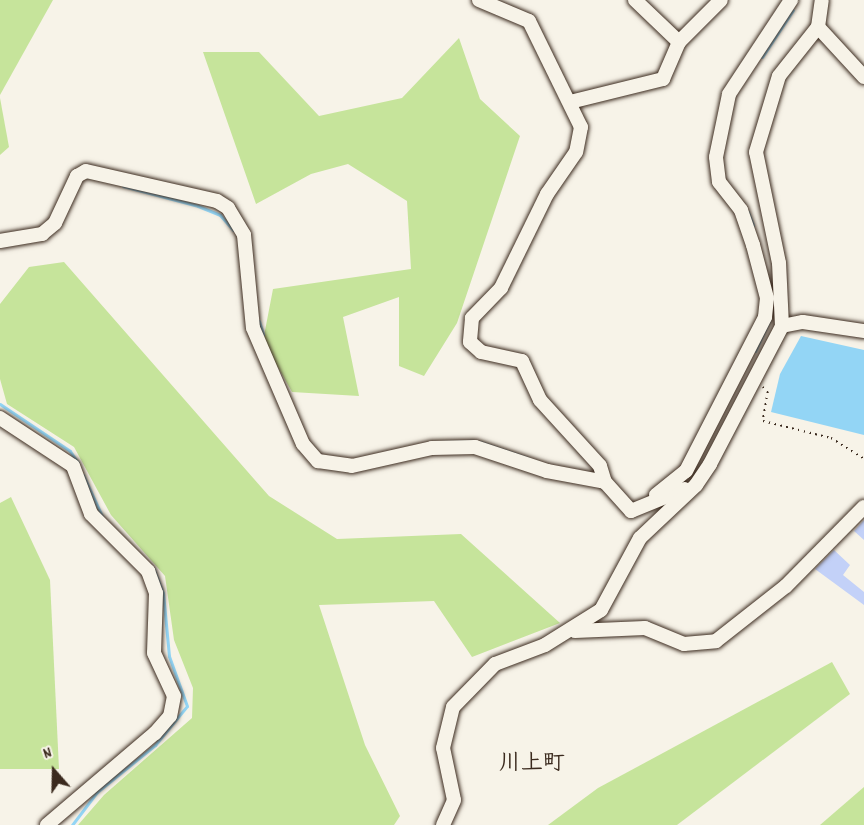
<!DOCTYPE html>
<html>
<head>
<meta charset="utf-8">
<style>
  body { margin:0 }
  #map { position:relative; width:864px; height:825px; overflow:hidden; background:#f7f3e8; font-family:Dekko,"Klee One",sans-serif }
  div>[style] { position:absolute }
  .green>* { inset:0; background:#c6e49b }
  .water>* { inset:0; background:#93d5f5 }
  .stream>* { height:3px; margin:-1.5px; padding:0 1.5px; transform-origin:1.5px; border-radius:1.5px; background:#93d5f5 }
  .building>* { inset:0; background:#c3d1f8 }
  .path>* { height:1.5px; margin-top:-0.75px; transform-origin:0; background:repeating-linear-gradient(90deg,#3b2a1e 0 1.5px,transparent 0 6px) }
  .roads { filter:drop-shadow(0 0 2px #3b2a1e) drop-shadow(0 0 2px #3b2a1e) }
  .minor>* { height:14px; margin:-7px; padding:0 7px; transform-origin:7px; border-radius:7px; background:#f7f3e8 }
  span { translate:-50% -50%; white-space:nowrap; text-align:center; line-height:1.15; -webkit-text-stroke:4.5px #f7f3e8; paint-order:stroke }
  .quarter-label { font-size:22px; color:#3b2a1e; font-weight:700 }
  .north { position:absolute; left:24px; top:741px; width:60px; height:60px; -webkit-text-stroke:4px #f7f3e8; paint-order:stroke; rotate:340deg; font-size:16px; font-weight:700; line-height:24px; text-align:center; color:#3b2a1e }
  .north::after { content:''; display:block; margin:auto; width:21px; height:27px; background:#3b2a1e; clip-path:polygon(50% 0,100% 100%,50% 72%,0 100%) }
</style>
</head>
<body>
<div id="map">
  <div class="green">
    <div style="clip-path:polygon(0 0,53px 0,0 95px)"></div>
    <div style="clip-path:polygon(459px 38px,480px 99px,520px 136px,457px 323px,424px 376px,399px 366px,399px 297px,343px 317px,359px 396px,292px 392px,263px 341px,273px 289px,411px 269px,407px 201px,348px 164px,311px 174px,256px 204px,203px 52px,259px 52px,319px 116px,402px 98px)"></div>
    <div style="clip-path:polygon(0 98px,9px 147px,0 155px)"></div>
    <div style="clip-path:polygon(64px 262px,269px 496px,337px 539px,461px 534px,560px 623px,472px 657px,434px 601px,319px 605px,365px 745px,400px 816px,394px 825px,78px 825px,104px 795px,192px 718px,193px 688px,174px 640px,165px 576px,111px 515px,74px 447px,7px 404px,0 379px,0 304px,29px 267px)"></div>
    <div style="clip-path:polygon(11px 497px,50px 580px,59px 769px,0 769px,0 503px)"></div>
    <div style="clip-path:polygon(832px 662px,850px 694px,677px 825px,548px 825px,598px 788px)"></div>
    <div style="clip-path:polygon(864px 787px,864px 825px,820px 825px)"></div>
  </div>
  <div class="water">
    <div style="clip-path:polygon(801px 336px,864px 350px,864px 435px,771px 412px,780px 374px)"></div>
  </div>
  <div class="stream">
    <div style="left:762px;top:57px;width:56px;rotate:-56.6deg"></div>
    <div style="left:123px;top:186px;width:78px;rotate:14.9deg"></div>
    <div style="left:198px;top:206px;width:24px;rotate:22deg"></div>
    <div style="left:220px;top:215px;width:20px;rotate:49deg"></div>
    <div style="left:748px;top:212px;width:14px;rotate:69deg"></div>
    <div style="left:259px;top:321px;width:14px;rotate:73deg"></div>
    <div style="left:755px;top:351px;width:35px;rotate:-65deg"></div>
    <div style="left:0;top:404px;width:84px;rotate:33.9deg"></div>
    <div style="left:70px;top:451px;width:14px;rotate:56deg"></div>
    <div style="left:438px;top:442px;width:35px;rotate:-2deg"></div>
    <div style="left:480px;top:442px;width:51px;rotate:18.4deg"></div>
    <div style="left:83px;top:475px;width:47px;rotate:65.1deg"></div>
    <div style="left:72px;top:825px;width:41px;rotate:-52.9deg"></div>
    <div style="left:97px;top:792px;width:75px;rotate:-39deg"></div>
    <div style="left:155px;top:745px;width:50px;rotate:-50.6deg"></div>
    <div style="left:187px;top:706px;width:53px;rotate:-109.8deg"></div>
    <div style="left:169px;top:656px;width:63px;rotate:-95.4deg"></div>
    <div style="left:163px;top:593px;width:26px;rotate:-111deg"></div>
  </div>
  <div class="building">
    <div style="clip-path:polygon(864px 520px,864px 540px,854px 531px)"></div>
    <div style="clip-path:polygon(834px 550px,850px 565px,843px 575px,864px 592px,864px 605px,815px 569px)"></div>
  </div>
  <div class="path">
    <div style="left:763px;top:387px;width:7px;rotate:45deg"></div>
    <div style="left:768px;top:392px;width:29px;rotate:100deg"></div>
    <div style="left:763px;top:421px;width:70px;rotate:14deg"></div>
    <div style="left:831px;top:438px;width:39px;rotate:32deg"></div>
  </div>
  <div class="roads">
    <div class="minor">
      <div style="left:479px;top:0;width:54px;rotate:22.8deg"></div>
      <div style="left:529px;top:21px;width:118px;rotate:63.9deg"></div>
      <div style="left:581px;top:127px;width:25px;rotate:101deg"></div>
      <div style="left:576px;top:152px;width:51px;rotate:124.6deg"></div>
      <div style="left:547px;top:194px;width:105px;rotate:116.1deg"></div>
      <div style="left:501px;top:288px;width:42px;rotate:134deg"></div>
      <div style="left:472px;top:318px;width:24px;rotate:95deg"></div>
      <div style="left:470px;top:342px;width:15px;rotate:42deg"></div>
      <div style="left:481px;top:352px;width:42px;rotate:12.4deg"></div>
      <div style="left:522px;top:361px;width:43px;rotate:65.2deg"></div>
      <div style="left:540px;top:400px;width:89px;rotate:47.7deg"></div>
      <div style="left:600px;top:466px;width:17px;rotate:73deg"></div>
      <div style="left:605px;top:482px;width:39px;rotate:48deg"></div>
      <div style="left:631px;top:511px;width:58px;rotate:-22.2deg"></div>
      <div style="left:635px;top:0;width:61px;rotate:43.7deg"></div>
      <div style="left:818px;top:27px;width:68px;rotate:47.4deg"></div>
      <div style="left:570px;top:102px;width:96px;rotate:-13.9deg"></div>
      <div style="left:663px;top:79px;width:40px;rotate:-66.6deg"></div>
      <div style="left:679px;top:42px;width:59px;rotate:-45deg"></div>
      <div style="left:0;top:241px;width:43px;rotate:-9.5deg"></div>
      <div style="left:42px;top:234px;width:17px;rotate:-40deg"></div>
      <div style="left:55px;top:223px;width:52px;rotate:-64.9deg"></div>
      <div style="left:77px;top:176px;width:10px;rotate:-29deg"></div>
      <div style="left:86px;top:171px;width:134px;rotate:12.9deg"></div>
      <div style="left:217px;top:201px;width:13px;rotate:32deg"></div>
      <div style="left:228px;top:208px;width:31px;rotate:59deg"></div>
      <div style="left:244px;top:235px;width:93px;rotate:84.5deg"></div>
      <div style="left:253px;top:328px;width:126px;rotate:66.7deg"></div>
      <div style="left:303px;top:444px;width:23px;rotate:49deg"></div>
      <div style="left:318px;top:461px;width:34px;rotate:8deg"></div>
      <div style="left:352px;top:466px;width:82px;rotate:-12.7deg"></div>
      <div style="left:432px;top:448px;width:43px;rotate:-1.3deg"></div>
      <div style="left:475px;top:447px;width:76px;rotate:18.4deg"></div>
      <div style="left:547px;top:471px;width:59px;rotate:10.7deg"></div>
      <div style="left:782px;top:326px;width:21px;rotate:-11deg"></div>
      <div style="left:803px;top:322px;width:62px;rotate:8.4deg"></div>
      <div style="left:0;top:418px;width:87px;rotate:33.3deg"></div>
      <div style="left:73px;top:466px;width:51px;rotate:69.4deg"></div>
      <div style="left:91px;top:514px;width:81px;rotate:45deg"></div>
      <div style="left:148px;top:571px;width:23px;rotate:70deg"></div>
      <div style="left:156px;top:593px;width:60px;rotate:91.9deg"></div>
      <div style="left:154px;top:653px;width:47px;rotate:65.1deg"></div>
      <div style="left:174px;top:696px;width:20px;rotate:101deg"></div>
      <div style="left:170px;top:716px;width:23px;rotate:131deg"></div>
      <div style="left:155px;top:733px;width:142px;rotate:139.6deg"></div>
      <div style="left:656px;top:495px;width:38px;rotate:-39deg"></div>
      <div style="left:686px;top:471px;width:173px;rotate:-62.8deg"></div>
      <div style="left:765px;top:317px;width:19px;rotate:-84deg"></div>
      <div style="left:767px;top:298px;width:55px;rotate:-104.8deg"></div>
      <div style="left:753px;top:245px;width:37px;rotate:-109deg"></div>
      <div style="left:741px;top:210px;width:36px;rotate:-128deg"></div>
      <div style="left:719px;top:182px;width:25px;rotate:-97deg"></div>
      <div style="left:716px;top:157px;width:64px;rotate:-78.3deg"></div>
      <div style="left:729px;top:94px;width:113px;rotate:-56.6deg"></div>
      <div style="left:575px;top:631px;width:70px;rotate:-2.5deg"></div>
      <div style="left:645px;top:628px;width:42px;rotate:22.3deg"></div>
      <div style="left:684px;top:644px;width:32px;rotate:-5deg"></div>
      <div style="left:716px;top:641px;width:89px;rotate:-38.2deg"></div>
      <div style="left:786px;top:586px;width:111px;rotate:-45.4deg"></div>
      <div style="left:443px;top:825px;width:27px;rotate:-66deg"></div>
      <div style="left:454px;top:800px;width:53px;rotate:-101.9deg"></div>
      <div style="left:443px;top:748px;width:42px;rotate:-76.3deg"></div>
      <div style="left:453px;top:707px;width:60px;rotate:-45.7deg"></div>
      <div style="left:495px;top:664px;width:53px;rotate:-20.8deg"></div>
      <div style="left:545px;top:645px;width:66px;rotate:-32deg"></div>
      <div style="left:601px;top:610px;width:82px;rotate:-61.6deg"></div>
      <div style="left:640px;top:538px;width:77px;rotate:-43.4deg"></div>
      <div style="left:696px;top:485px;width:25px;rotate:-56deg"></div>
      <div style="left:710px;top:464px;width:156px;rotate:-62.4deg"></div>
      <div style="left:782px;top:326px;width:63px;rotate:-92.7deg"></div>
      <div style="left:779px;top:263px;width:113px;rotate:-101.7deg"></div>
      <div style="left:756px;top:152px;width:79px;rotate:-73.2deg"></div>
      <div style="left:779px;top:76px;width:63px;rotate:-51.5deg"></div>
      <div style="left:818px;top:27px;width:27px;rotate:-82deg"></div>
    </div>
  </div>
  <div class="quarter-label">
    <span style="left:532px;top:765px">川上町</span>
  </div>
  <div class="north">N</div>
</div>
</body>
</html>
